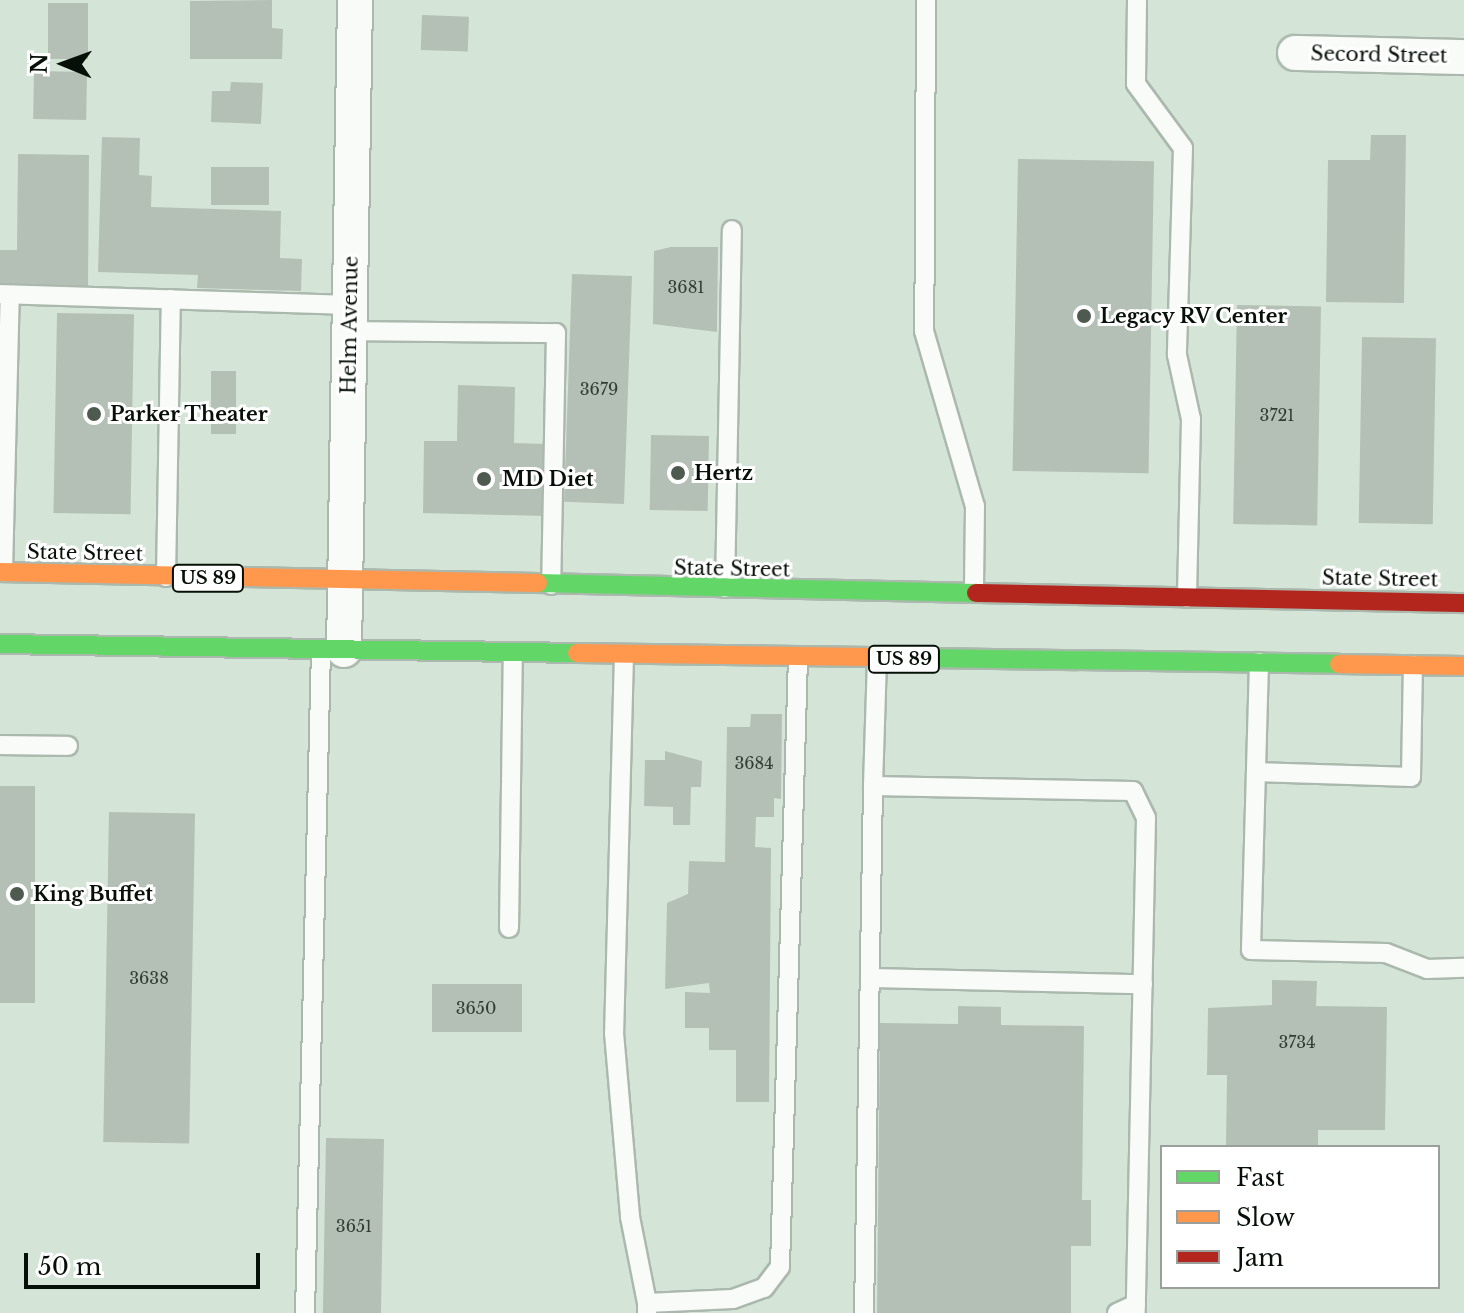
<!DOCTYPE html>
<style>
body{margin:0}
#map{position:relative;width:1464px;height:1313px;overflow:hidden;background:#d4e4d6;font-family:"Libre Baskerville",serif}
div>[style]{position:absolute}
.building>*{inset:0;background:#b4c0b5;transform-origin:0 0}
.roads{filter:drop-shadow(2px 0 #abb8ad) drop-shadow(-2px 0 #abb8ad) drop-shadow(0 2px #abb8ad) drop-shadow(0 -2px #abb8ad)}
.lane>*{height:18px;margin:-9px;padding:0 9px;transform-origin:9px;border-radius:9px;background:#f9fbf9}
.street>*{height:34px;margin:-17px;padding:0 17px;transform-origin:17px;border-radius:17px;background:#f9fbf9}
.fast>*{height:18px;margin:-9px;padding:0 9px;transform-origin:9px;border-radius:9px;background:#63d668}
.slow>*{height:18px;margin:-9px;padding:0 9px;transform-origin:9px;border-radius:9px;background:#ff974d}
.jam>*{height:18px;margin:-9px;padding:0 9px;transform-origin:9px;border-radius:9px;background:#b3261e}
.dots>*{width:22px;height:22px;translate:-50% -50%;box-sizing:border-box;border:4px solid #fff;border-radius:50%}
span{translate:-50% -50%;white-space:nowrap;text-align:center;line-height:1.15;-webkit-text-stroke:6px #fff;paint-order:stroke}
.number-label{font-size:16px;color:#323c33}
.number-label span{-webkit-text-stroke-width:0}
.shield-label span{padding:2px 6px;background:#fff;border:2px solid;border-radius:6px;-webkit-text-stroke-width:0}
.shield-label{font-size:18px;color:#061008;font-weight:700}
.street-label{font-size:20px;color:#061008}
.poi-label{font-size:20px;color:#061008;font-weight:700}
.left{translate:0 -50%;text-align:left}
.legend{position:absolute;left:1160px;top:1145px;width:280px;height:144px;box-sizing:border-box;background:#fff;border:2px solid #9b9f9c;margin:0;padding:10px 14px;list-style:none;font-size:24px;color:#061008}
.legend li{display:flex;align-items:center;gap:16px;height:40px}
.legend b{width:40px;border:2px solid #9b9f9c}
.north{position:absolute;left:24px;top:24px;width:80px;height:80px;-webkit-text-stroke:6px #fff;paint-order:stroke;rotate:271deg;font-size:22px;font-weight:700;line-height:32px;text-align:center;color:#061008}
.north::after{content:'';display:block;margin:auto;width:28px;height:36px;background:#061008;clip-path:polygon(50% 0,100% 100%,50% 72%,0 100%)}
.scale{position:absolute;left:24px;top:1253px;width:236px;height:36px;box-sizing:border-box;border:4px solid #061008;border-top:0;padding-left:10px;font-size:24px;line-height:28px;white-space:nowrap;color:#061008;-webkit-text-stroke:6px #fff;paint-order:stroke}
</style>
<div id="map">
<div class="building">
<div style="clip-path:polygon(272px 0,272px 28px,283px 29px,282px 59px,190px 59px,190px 1px)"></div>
<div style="left:48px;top:3px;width:40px;height:56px"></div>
<div style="left:422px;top:15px;width:47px;height:35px;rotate:2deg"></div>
<div style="left:34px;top:71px;width:53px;height:48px;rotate:1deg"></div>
<div style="clip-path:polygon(231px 82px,263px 83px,261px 124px,211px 122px,212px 91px,230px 91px)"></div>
<div style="clip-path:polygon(1371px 135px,1406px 135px,1404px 303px,1326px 302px,1328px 160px,1370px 160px)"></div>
<div style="clip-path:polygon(102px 137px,140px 138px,139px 175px,152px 176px,151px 207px,281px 211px,280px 258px,302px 259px,301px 291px,197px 288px,198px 275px,98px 272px)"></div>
<div style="clip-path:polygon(18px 154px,89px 155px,88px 291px,0 290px,0 250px,17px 250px)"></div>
<div style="left:1018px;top:159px;width:136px;height:312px;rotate:1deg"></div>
<div style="left:211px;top:167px;width:58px;height:38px"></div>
<div style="clip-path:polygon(671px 247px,718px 247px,717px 332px,653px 324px,654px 251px)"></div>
<div style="left:572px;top:274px;width:60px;height:228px;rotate:2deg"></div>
<div style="left:1237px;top:305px;width:84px;height:219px;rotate:1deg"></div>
<div style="left:57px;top:313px;width:77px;height:200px;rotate:1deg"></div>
<div style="left:1362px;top:337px;width:74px;height:186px;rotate:1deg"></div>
<div style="left:211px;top:371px;width:25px;height:63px"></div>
<div style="clip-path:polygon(458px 385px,515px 387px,514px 443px,546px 444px,544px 516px,423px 513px,424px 441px,457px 441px)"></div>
<div style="left:651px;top:435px;width:58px;height:75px;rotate:1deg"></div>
<div style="clip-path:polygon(751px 714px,782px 714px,781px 799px,774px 798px,774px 817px,756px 817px,755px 847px,771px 848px,769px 1102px,736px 1102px,736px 1050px,709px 1050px,709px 1028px,685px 1028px,685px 992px,710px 993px,709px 983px,665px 989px,667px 903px,688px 894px,689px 861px,725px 862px,727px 727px,750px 727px)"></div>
<div style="clip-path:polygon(665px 751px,702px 761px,701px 787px,691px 787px,690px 825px,673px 825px,673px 807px,644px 806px,645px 760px,665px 760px)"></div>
<div style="left:0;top:786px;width:35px;height:217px"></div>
<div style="left:109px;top:812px;width:86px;height:330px;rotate:1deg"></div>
<div style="clip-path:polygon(1272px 980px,1317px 981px,1316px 1006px,1387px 1007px,1385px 1130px,1318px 1130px,1318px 1147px,1226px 1145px,1227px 1075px,1207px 1075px,1208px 1008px,1272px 1005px)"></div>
<div style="left:432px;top:984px;width:90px;height:48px"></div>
<div style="clip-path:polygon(958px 1006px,1001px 1007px,1001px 1025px,1084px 1026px,1082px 1200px,1091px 1200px,1091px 1246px,1071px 1246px,1071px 1313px,877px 1313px,880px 1023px,958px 1024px)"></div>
<div style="left:326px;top:1138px;width:58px;height:175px;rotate:1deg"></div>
</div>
<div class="roads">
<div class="lane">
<div style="left:926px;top:0;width:331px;rotate:90.3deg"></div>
<div style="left:924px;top:331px;width:182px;rotate:73.8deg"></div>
<div style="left:975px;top:506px;width:86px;rotate:90.7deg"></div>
<div style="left:1137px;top:0;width:84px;rotate:90.7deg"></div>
<div style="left:1136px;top:84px;width:79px;rotate:53.7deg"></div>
<div style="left:1183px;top:148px;width:207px;rotate:91.7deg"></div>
<div style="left:1177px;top:355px;width:66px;rotate:77.7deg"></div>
<div style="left:1191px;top:419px;width:179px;rotate:91.3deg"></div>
<div style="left:0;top:294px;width:350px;rotate:1.8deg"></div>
<div style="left:350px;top:331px;width:206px;rotate:0.6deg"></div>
<div style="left:556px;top:333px;width:252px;rotate:91.1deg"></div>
<div style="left:3px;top:572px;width:277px;rotate:-88.6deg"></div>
<div style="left:166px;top:577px;width:278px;rotate:-89deg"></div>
<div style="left:725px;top:588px;width:358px;rotate:-88.9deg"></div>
<div style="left:624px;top:655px;width:378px;rotate:91.5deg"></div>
<div style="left:614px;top:1033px;width:185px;rotate:85deg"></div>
<div style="left:630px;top:1217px;width:88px;rotate:78.8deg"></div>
<div style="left:1259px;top:662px;width:288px;rotate:91.6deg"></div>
<div style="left:1251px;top:950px;width:135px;rotate:1.3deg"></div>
<div style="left:1386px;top:953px;width:44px;rotate:21.3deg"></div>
<div style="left:1427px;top:969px;width:37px;rotate:-2deg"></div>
<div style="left:0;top:745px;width:68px;rotate:0.8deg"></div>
<div style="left:1256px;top:772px;width:155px;rotate:1.8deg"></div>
<div style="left:1411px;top:777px;width:112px;rotate:-89deg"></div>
<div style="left:873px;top:786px;width:127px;rotate:-88.2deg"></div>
<div style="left:509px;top:928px;width:276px;rotate:-89.2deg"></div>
<div style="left:870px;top:978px;width:273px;rotate:1.3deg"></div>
<div style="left:305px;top:1313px;width:664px;rotate:-88.62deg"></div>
<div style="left:647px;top:1313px;width:10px;rotate:-90deg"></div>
<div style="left:647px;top:1303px;width:86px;rotate:-2.7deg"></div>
<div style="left:733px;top:1299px;width:33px;rotate:-20deg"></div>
<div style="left:764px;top:1288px;width:26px;rotate:-53deg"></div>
<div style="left:780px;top:1267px;width:609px;rotate:-88.31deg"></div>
<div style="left:864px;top:1313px;width:527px;rotate:-89.02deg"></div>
<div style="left:873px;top:786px;width:260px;rotate:1.1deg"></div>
<div style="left:1133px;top:791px;width:30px;rotate:64deg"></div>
<div style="left:1146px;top:818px;width:495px;rotate:91.2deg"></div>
<div style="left:1117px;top:1313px;width:21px;rotate:-25deg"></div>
</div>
<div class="street">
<div style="left:1295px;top:53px;width:169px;rotate:1.4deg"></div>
<div style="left:344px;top:650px;width:650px;rotate:-89.03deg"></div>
</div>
<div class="fast">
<div style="left:538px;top:583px;width:438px;rotate:1.3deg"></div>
<div style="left:0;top:644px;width:577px;rotate:0.89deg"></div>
<div style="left:926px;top:658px;width:413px;rotate:0.8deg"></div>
</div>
<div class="slow">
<div style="left:0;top:572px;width:538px;rotate:1.17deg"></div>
<div style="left:577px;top:653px;width:349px;rotate:0.8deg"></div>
<div style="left:1339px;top:664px;width:125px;rotate:0.9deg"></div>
</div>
<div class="jam">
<div style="left:976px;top:593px;width:488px;rotate:1.2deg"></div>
</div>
</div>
<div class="dots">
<div style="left:1084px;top:316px;background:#4e5a50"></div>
<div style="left:94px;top:414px;background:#4e5a50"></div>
<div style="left:678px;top:473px;background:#4e5a50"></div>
<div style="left:484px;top:479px;background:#4e5a50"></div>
<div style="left:17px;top:894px;background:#4e5a50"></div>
</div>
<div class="number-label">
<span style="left:686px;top:287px">3681</span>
<span style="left:599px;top:389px">3679</span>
<span style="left:1277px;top:415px">3721</span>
<span style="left:754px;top:763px">3684</span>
<span style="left:149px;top:978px">3638</span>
<span style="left:476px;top:1008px">3650</span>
<span style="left:1297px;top:1042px">3734</span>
<span style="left:354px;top:1226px">3651</span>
</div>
<div class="shield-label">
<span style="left:208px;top:578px">US 89</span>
<span style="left:904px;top:659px">US 89</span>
</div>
<div class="street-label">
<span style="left:1379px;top:55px;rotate:1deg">Secord Street</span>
<span style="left:350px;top:325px;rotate:-89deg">Helm Avenue</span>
<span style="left:85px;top:553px;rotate:1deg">State Street</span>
<span style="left:732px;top:569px;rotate:1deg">State Street</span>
<span style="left:1380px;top:579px;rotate:1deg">State Street</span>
</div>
<div class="poi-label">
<span class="left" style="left:1100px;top:316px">Legacy RV Center</span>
<span class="left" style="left:110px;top:414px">Parker Theater</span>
<span class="left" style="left:694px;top:473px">Hertz</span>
<span class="left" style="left:502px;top:479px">MD Diet</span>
<span class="left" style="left:33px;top:894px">King Buffet</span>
</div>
<ul class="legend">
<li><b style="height:10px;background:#63d668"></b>Fast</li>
<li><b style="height:10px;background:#ff974d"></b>Slow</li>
<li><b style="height:10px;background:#b3261e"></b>Jam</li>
</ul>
<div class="north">N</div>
<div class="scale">50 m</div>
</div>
